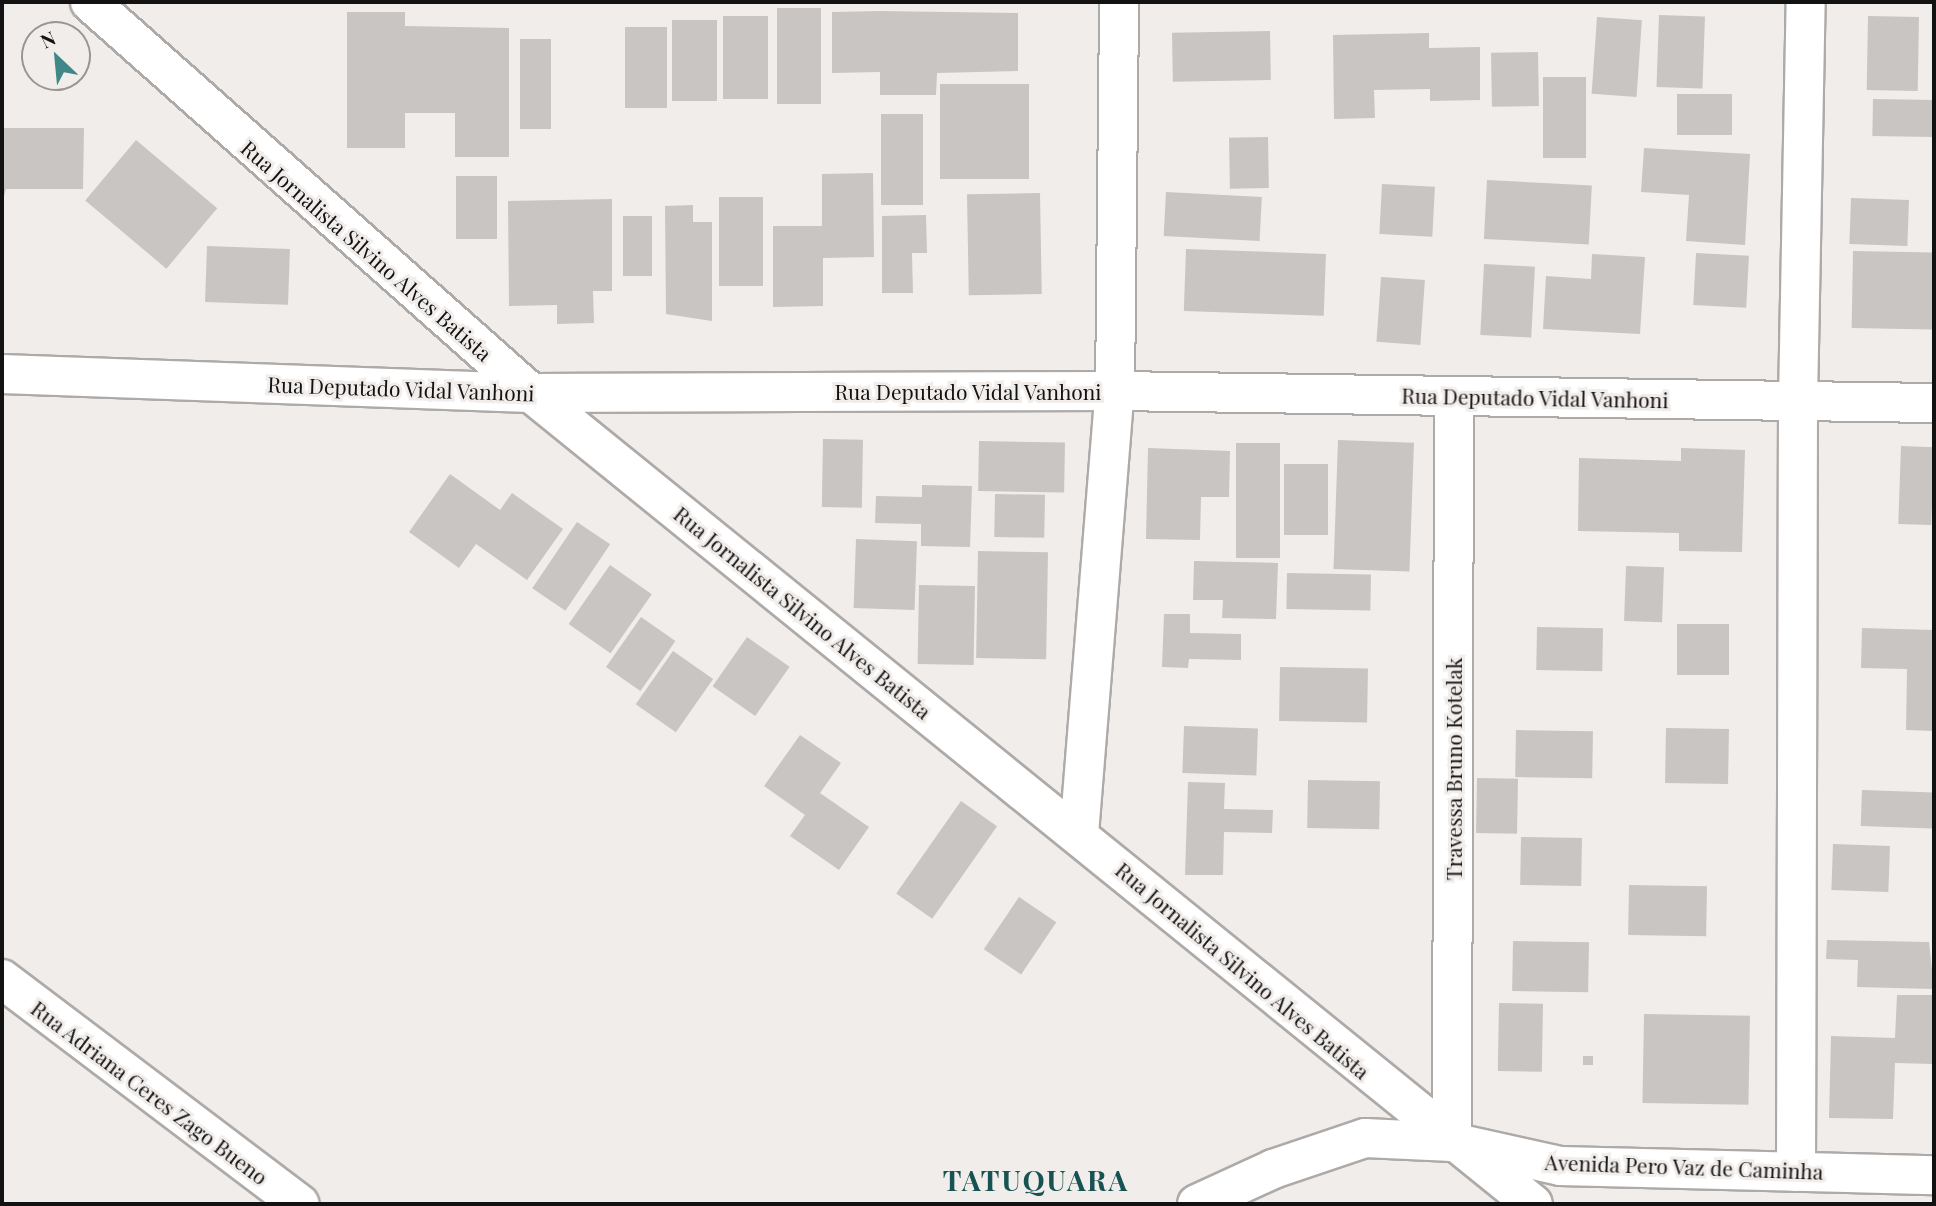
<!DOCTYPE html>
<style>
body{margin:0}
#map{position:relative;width:1936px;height:1206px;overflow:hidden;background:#f1edeb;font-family:"Playfair Display",serif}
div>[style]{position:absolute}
.building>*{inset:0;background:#c8c5c3;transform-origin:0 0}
.roads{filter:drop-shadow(2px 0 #aeaaa8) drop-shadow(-2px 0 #aeaaa8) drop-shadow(0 2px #aeaaa8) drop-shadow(0 -2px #aeaaa8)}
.minor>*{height:38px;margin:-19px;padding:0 19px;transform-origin:19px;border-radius:19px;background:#fff}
span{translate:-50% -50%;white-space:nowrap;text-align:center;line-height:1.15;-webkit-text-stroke:6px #f1edeb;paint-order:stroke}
.street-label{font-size:21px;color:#131212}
.district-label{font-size:28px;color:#165352;font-weight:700;letter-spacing:2px}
.frame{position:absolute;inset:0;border:4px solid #131212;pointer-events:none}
.north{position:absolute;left:21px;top:21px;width:70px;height:70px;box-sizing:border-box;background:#f1edeb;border:2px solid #989594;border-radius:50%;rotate:334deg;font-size:19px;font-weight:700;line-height:28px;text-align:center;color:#131212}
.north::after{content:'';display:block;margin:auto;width:24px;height:32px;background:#408888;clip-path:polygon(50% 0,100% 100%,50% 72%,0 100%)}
</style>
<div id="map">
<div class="building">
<div style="left:777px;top:8px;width:44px;height:96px"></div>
<div style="clip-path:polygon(880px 11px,1018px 13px,1018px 71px,937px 73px,936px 95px,880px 95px,880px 72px,832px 73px,832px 12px)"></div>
<div style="clip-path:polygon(347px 12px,405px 12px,405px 26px,509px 28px,509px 157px,455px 157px,455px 113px,405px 113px,405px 148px,347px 148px)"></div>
<div style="left:1659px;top:15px;width:46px;height:72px;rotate:2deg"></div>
<div style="left:723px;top:16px;width:45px;height:83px"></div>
<div style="left:1868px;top:16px;width:51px;height:74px;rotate:1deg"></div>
<div style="left:1597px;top:17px;width:45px;height:77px;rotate:4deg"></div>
<div style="left:672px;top:20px;width:45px;height:81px"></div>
<div style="left:625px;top:27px;width:42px;height:81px"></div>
<div style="left:1270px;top:31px;width:49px;height:98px;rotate:89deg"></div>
<div style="clip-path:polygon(1429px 33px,1429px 48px,1480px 47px,1480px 100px,1430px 101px,1430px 89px,1374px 90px,1375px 118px,1334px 119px,1333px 35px)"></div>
<div style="left:520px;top:39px;width:31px;height:90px"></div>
<div style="left:1538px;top:52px;width:54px;height:47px;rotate:89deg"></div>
<div style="left:1543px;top:77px;width:43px;height:81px"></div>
<div style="left:1029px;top:84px;width:95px;height:89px;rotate:90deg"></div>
<div style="left:1732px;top:94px;width:41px;height:55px;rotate:90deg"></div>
<div style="left:1873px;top:99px;width:61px;height:37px;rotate:1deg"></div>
<div style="left:881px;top:114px;width:42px;height:91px"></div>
<div style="clip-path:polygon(2px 128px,84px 128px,83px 189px,6px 189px,2px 203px)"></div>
<div style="left:1268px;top:137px;width:51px;height:39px;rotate:89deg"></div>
<div style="left:136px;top:140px;width:106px;height:79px;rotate:40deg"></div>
<div style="clip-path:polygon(1644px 148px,1750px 154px,1745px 245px,1686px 241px,1689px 195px,1641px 192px)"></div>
<div style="clip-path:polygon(873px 173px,874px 257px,823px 258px,823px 306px,773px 307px,773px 226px,822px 226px,822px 174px)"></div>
<div style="left:456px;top:176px;width:41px;height:63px"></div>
<div style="left:1487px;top:180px;width:105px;height:59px;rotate:3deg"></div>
<div style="left:1382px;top:184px;width:53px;height:50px;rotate:3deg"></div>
<div style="left:1166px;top:192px;width:96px;height:44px;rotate:3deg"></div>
<div style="left:1040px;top:193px;width:101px;height:73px;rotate:89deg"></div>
<div style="left:719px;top:197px;width:44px;height:89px"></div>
<div style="left:1851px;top:198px;width:58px;height:46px;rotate:2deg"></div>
<div style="clip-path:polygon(612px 199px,612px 291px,593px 291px,594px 323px,557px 324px,557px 305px,509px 306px,508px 201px)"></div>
<div style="clip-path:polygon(693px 205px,693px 222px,712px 222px,712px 321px,666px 314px,665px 206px)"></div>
<div style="clip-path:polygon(926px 215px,927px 253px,912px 253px,913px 293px,882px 293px,882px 216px)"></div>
<div style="left:623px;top:216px;width:29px;height:60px"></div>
<div style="left:207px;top:246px;width:83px;height:56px;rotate:2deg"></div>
<div style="left:1186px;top:249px;width:140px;height:62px;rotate:2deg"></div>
<div style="left:1853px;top:251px;width:81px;height:77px;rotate:1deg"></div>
<div style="left:1696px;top:253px;width:53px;height:52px;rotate:3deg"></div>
<div style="clip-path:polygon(1592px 254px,1645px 257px,1640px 334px,1543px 329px,1546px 276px,1591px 279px)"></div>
<div style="left:1484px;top:264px;width:51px;height:71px;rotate:3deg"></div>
<div style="left:1381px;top:277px;width:44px;height:65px;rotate:4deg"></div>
<div style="left:823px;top:439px;width:40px;height:68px;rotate:1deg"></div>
<div style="left:1338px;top:440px;width:76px;height:129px;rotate:2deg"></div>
<div style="left:979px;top:441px;width:86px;height:50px;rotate:1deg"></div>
<div style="left:1236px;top:443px;width:44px;height:115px"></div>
<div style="left:1901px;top:446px;width:33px;height:78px;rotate:2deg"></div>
<div style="clip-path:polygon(1148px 448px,1230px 451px,1229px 497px,1201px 497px,1200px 540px,1146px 539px)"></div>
<div style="clip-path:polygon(1681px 448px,1745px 450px,1742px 552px,1679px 551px,1679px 533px,1578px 531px,1579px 458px,1681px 461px)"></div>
<div style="left:1284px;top:464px;width:44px;height:71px"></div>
<div style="clip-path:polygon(450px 474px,500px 510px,512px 493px,563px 529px,527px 580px,476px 544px,459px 568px,409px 532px)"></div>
<div style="clip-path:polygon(922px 485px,972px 486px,970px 547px,921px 546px,921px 524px,875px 523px,876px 496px,922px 497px)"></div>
<div style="left:995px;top:494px;width:50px;height:43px;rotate:1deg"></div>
<div style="left:577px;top:522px;width:40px;height:80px;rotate:34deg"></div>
<div style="left:856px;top:539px;width:61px;height:69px;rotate:2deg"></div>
<div style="left:978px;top:551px;width:70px;height:107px;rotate:1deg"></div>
<div style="clip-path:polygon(1194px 561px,1278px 563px,1276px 619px,1222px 618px,1223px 600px,1193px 600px)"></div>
<div style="left:610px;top:565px;width:51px;height:72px;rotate:35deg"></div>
<div style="left:1626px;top:566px;width:38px;height:55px;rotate:2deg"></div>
<div style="left:1287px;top:573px;width:84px;height:36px;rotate:1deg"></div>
<div style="left:919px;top:585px;width:56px;height:79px;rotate:1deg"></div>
<div style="clip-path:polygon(1164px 614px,1190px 614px,1190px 633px,1241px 634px,1241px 660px,1189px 659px,1188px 668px,1162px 667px)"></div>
<div style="left:641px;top:617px;width:42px;height:61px;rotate:35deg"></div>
<div style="left:1677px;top:624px;width:52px;height:51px"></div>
<div style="left:1537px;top:627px;width:66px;height:43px;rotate:1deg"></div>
<div style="clip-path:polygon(1862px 628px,1934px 630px,1934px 731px,1906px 730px,1907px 669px,1861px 668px)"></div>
<div style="left:747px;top:637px;width:52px;height:60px;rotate:35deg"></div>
<div style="left:673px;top:651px;width:49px;height:65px;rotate:35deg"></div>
<div style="left:1280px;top:667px;width:88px;height:54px;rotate:1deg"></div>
<div style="left:1184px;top:726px;width:74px;height:47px;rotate:2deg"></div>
<div style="left:1666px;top:728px;width:63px;height:55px;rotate:1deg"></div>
<div style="left:1516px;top:730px;width:77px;height:47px;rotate:1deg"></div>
<div style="clip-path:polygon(800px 735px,841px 763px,820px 793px,869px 827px,839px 870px,790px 836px,805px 815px,764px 786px)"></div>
<div style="left:1477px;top:778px;width:41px;height:55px;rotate:1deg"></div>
<div style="left:1308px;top:780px;width:72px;height:48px;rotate:1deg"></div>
<div style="clip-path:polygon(1188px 782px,1225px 783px,1224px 809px,1273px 810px,1272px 833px,1224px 832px,1223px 875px,1185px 875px)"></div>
<div style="left:1862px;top:790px;width:72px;height:36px;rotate:2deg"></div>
<div style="left:961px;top:801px;width:44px;height:113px;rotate:35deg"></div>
<div style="left:1521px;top:837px;width:61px;height:48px;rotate:1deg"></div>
<div style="left:1833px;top:844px;width:57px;height:46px;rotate:2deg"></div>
<div style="left:1629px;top:885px;width:78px;height:50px;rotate:1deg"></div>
<div style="left:1019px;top:897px;width:45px;height:63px;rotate:34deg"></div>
<div style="clip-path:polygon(1827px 940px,1929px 942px,1934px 989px,1857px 987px,1858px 960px,1826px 959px)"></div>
<div style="left:1513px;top:941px;width:76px;height:50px;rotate:1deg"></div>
<div style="clip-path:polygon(1897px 995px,1934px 995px,1934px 1064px,1895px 1063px,1893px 1119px,1829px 1118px,1831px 1036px,1895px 1038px)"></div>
<div style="left:1499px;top:1003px;width:44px;height:68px;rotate:1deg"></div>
<div style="left:1644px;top:1014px;width:106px;height:89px;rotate:1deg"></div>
<div style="left:1583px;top:1056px;width:10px;height:9px"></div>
</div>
<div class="roads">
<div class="minor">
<div style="left:90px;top:2px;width:589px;rotate:41.56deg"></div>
<div style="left:531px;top:393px;width:1289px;rotate:38.99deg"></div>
<div style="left:2px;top:374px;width:529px;rotate:2.06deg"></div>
<div style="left:531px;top:393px;width:584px;rotate:-0.2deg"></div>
<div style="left:1115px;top:391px;width:819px;rotate:0.84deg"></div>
<div style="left:1079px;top:834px;width:444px;rotate:-85.4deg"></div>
<div style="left:1115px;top:391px;width:389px;rotate:-89.4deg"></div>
<div style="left:2px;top:979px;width:373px;rotate:37.1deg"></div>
<div style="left:1452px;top:1142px;width:746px;rotate:-89.85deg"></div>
<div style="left:1796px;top:1172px;width:771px;rotate:-89.85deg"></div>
<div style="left:1798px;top:401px;width:399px;rotate:-88.9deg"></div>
<div style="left:1197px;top:1204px;width:84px;rotate:-24.7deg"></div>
<div style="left:1273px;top:1169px;width:97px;rotate:-18.6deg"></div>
<div style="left:1365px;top:1138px;width:87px;rotate:2.6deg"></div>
<div style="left:1452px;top:1142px;width:111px;rotate:12.5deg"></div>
<div style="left:1560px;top:1166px;width:374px;rotate:1.4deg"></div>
</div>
</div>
<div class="street-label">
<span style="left:367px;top:250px;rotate:41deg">Rua Jornalista Silvino Alves Batista</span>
<span style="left:401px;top:388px;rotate:2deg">Rua Deputado Vidal Vanhoni</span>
<span style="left:968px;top:391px">Rua Deputado Vidal Vanhoni</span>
<span style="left:1535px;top:397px;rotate:1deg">Rua Deputado Vidal Vanhoni</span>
<span style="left:803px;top:612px;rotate:39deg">Rua Jornalista Silvino Alves Batista</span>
<span style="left:1453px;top:769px;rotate:-90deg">Travessa Bruno Kotelak</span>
<span style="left:1243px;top:970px;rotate:40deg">Rua Jornalista Silvino Alves Batista</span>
<span style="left:150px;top:1092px;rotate:37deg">Rua Adriana Ceres Zago Bueno</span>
<span style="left:1684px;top:1166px;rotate:2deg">Avenida Pero Vaz de Caminha</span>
</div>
<div class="district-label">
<span style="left:1036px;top:1180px">TATUQUARA</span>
</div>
<div class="frame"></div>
<div class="north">N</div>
</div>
